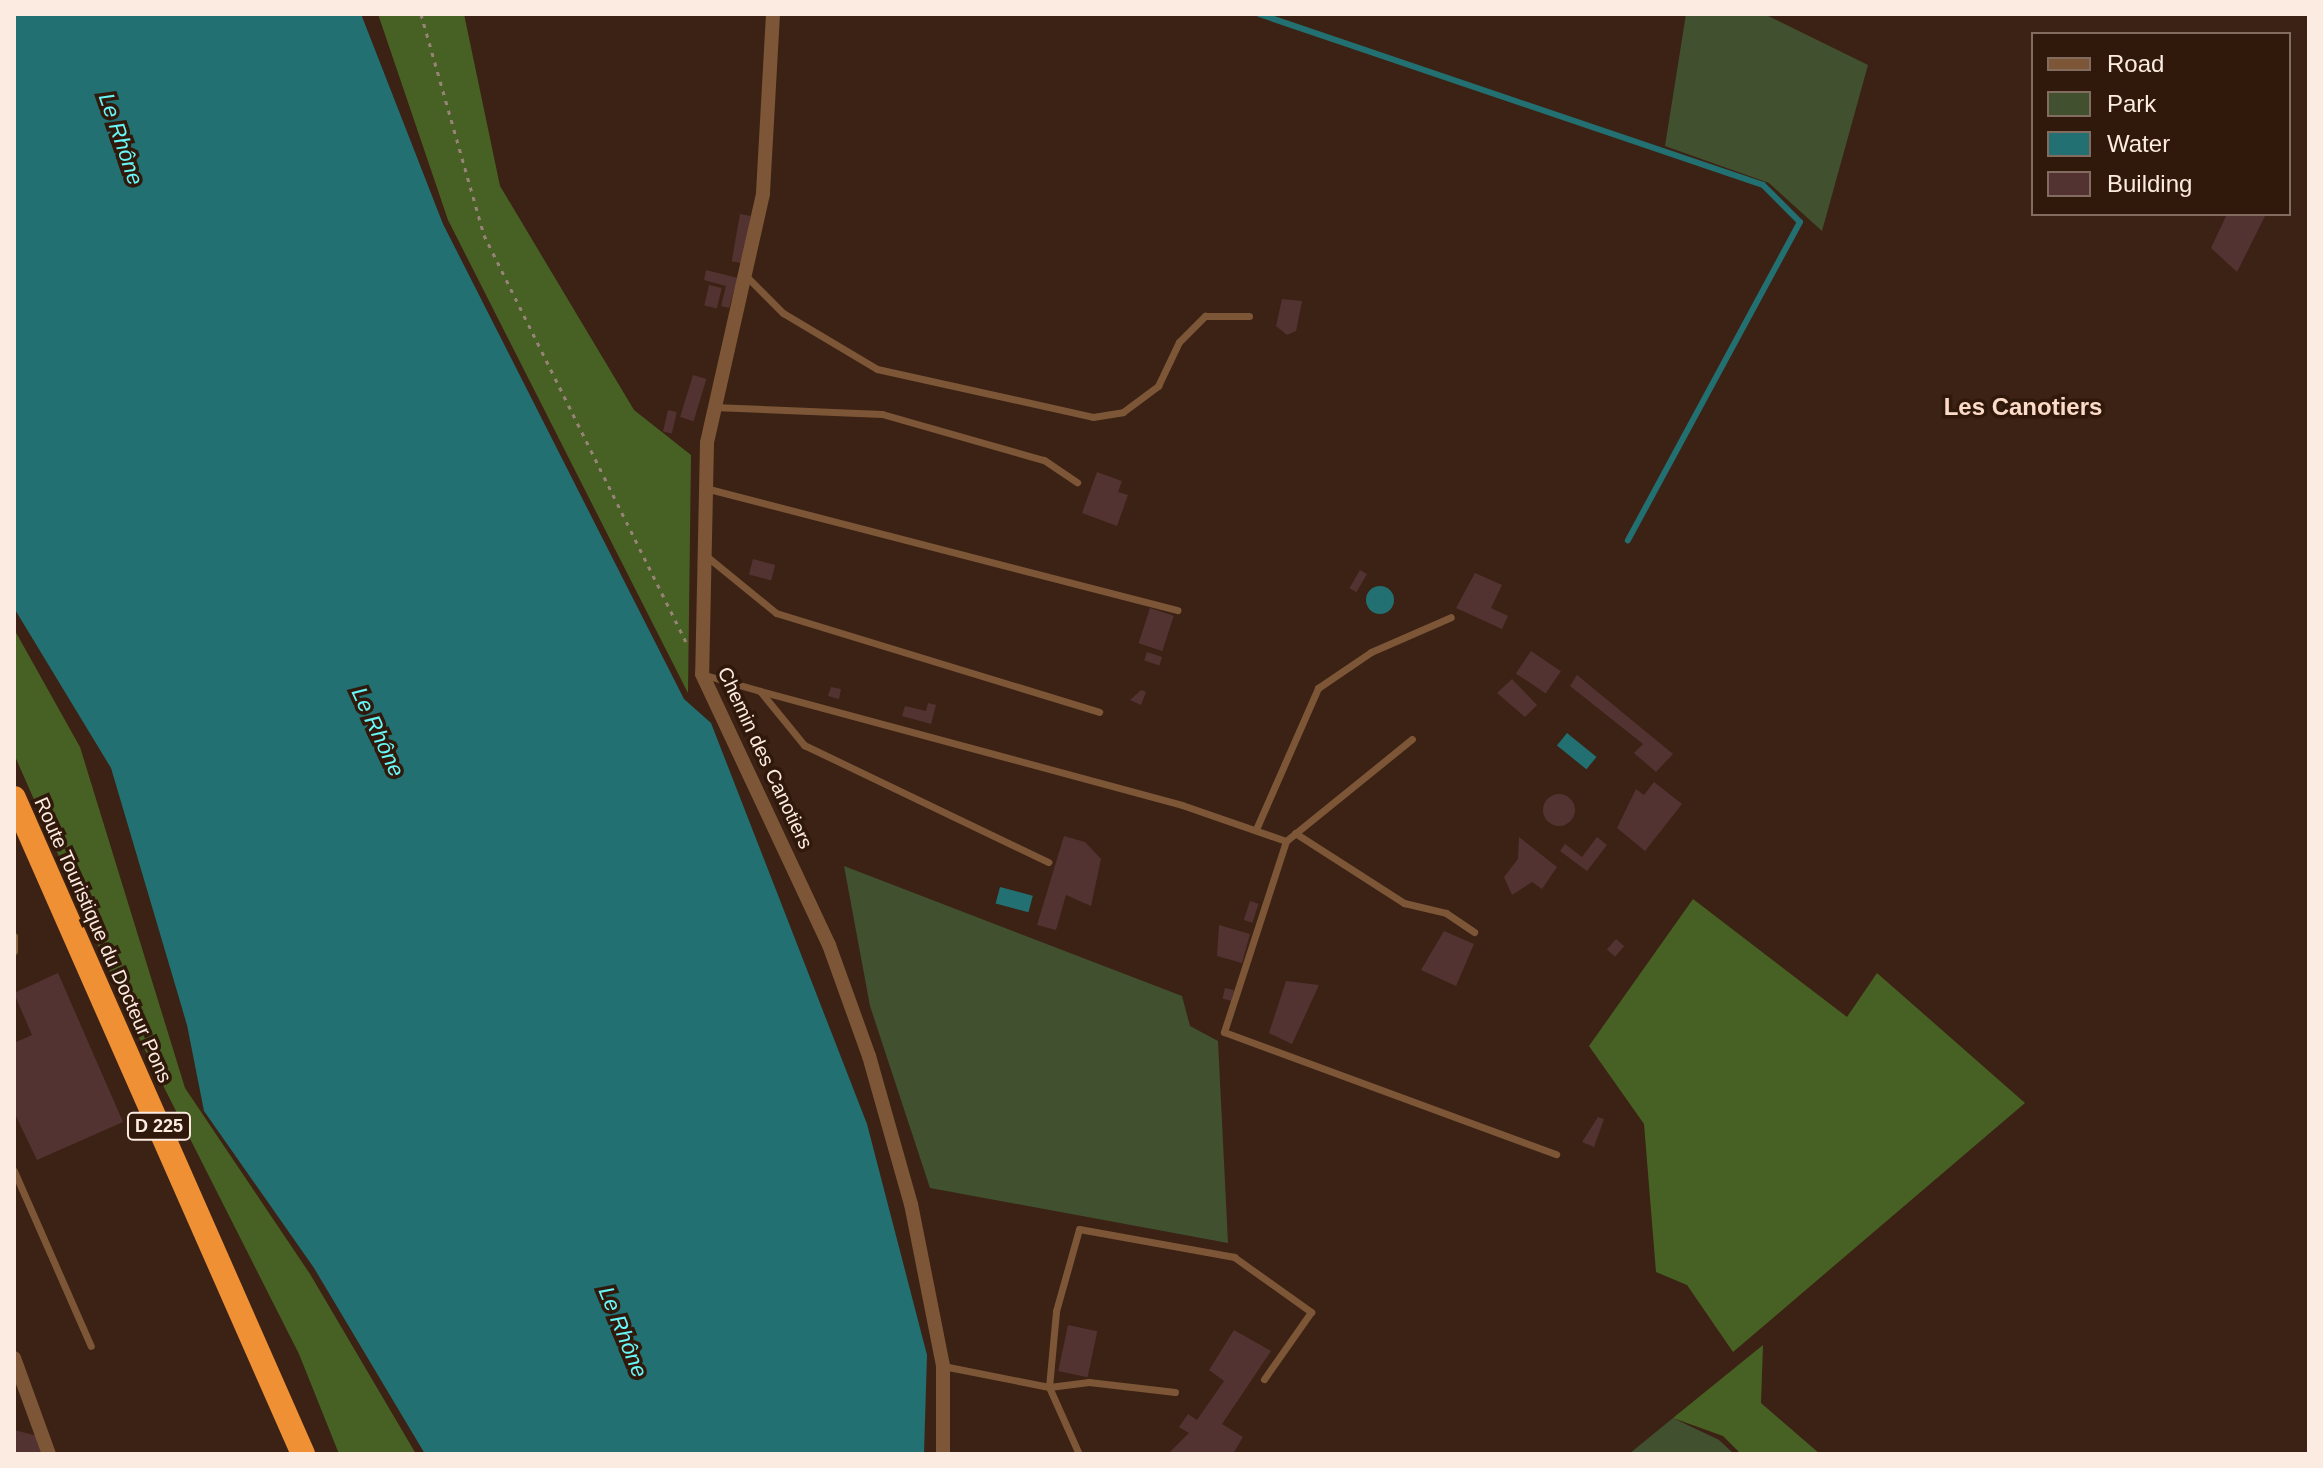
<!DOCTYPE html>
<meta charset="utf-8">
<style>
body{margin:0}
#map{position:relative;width:2323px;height:1468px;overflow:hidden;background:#3b2214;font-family:Arial,sans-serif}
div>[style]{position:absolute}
.green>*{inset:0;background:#41512f}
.forest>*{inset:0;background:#476124}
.water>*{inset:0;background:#227071;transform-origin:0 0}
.round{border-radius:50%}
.stream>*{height:6px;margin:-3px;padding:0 3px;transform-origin:3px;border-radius:3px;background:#227071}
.building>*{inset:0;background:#523332;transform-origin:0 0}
.path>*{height:3px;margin-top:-1.5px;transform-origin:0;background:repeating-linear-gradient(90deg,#988377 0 4px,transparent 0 10px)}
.lane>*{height:7px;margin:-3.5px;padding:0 3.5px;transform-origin:3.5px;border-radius:3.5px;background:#7c5636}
.street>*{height:14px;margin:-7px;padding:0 7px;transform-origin:7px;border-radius:7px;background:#7c5636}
.highway>*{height:24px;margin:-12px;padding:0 12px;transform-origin:12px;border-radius:12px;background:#ee9033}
span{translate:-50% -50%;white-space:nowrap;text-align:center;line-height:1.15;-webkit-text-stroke:7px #30180a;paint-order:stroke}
.shield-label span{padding:2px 6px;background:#30180a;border:2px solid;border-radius:6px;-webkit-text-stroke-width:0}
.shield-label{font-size:18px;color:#fcebe1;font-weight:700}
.street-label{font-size:20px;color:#fcebe1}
.water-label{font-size:22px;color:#69f8f9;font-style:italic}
.quarter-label{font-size:24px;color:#fddbc9;font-weight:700}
.frame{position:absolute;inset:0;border:16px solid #fcebe1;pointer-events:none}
.legend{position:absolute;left:2031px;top:32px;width:260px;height:184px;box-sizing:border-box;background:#30180a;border:2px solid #826c60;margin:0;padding:10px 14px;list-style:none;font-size:24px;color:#fcebe1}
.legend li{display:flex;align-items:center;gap:16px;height:40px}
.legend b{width:40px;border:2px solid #826c60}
</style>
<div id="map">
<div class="green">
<div style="clip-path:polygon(1686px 14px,1764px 14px,1868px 65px,1822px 231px,1769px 183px,1665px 146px)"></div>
<div style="clip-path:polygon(844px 866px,1182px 996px,1190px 1026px,1218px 1041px,1228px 1243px,930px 1188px,870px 1006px)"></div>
<div style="clip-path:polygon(1673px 1418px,1719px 1440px,1734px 1454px,1629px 1454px)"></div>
</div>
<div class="forest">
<div style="clip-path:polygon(378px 14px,464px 14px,500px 186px,634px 410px,691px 455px,688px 693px,448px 220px)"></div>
<div style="clip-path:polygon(14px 629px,80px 747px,185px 1088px,310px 1274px,416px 1454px,339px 1454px,299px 1354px,137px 1034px,14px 754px)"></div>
<div style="clip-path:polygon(1693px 899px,1847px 1017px,1877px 973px,2025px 1103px,1733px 1352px,1687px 1285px,1656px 1272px,1644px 1124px,1589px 1046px)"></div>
<div style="clip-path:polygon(1763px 1345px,1761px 1403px,1820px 1454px,1741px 1454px,1723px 1436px,1673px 1418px)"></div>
</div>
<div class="water">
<div style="clip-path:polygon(14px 14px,361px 14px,443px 224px,684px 699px,711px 723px,867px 1124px,927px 1355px,924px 1454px,425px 1454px,314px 1268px,204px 1111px,187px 1025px,111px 768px,14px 608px)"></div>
<div class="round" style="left:1366px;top:586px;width:28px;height:28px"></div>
<div style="left:1567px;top:733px;width:38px;height:16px;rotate:39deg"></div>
<div style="left:1000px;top:887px;width:34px;height:17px;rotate:15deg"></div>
</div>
<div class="stream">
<div style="left:1259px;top:14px;width:532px;rotate:18.74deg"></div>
<div style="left:1763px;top:185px;width:52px;rotate:45deg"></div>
<div style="left:1800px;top:222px;width:362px;rotate:118.4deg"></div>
</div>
<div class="building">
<div style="left:740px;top:214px;width:11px;height:48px;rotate:10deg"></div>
<div style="clip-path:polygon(2227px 214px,2266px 214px,2237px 272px,2211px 248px)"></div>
<div style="clip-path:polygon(706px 270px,738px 278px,729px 308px,721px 306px,726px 286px,704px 280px)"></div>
<div style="left:709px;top:285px;width:13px;height:21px;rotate:13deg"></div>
<div style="clip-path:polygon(1282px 299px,1302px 301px,1296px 331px,1287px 335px,1276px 326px)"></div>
<div style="left:693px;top:375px;width:14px;height:44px;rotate:17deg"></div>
<div style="left:668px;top:410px;width:9px;height:22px;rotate:13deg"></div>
<div style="clip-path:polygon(1097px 472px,1122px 481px,1118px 492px,1128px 495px,1117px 526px,1082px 513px)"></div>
<div style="left:753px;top:559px;width:23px;height:16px;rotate:15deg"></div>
<div style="left:1360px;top:570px;width:8px;height:21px;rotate:30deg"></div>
<div style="clip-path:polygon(1475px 573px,1502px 585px,1491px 608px,1508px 616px,1502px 629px,1456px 608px)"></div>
<div style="left:1150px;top:608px;width:25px;height:37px;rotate:18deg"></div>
<div style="left:1531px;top:651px;width:36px;height:27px;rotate:34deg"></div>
<div style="left:1147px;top:652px;width:16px;height:9px;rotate:18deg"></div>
<div style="clip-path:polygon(1577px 675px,1673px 754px,1656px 772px,1634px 753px,1643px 744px,1570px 686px)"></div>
<div style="clip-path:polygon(1512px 679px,1537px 705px,1525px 717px,1497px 693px)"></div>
<div style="clip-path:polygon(831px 687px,841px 689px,839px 699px,828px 696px)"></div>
<div style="clip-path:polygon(1141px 690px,1146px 692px,1141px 705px,1130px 700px)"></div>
<div style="clip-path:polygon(928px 703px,936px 705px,931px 724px,902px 716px,905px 706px,926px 711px)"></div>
<div style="clip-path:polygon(1654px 782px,1682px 804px,1645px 851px,1617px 828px,1636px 789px,1644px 795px)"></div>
<div class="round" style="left:1543px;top:794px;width:32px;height:32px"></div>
<div style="clip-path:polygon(1064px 836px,1085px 842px,1101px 859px,1091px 906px,1066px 895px,1056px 930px,1037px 925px)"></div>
<div style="clip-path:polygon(1519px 837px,1557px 867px,1542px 889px,1532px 882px,1512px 895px,1504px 877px,1518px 859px)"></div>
<div style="clip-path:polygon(1597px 837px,1607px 845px,1587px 871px,1560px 851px,1565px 844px,1582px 857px)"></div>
<div style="left:1250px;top:901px;width:9px;height:20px;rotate:18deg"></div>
<div style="clip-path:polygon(1219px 925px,1250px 934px,1242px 963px,1217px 956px)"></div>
<div style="clip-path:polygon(1444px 931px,1474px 944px,1456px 986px,1421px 970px)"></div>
<div style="left:1616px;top:939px;width:11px;height:14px;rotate:41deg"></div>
<div style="clip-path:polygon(58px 973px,123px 1122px,37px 1160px,14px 1112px,14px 1043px,32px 1035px,14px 993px)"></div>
<div style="clip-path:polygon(1286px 981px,1319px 985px,1292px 1044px,1269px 1033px)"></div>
<div style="left:1225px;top:988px;width:9px;height:11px;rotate:13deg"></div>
<div style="clip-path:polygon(1598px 1117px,1604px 1119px,1594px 1147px,1582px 1142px)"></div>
<div style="left:1068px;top:1325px;width:30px;height:47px;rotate:12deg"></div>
<div style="clip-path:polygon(1234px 1330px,1271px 1351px,1222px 1424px,1243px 1437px,1233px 1454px,1168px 1454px,1189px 1433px,1179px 1427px,1188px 1414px,1197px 1420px,1224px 1381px,1209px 1370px)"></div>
<div style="clip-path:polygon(14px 1430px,38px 1436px,44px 1454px,14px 1454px)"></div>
</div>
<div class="path">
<div style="left:421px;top:14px;width:230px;rotate:74.1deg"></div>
<div style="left:484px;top:235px;width:454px;rotate:63.6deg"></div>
</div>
<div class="lane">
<div style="left:749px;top:279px;width:48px;rotate:45deg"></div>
<div style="left:783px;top:313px;width:109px;rotate:30.8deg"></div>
<div style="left:877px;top:369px;width:221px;rotate:12.5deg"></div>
<div style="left:1093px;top:417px;width:30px;rotate:-9deg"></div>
<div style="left:1123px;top:412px;width:44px;rotate:-36.6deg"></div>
<div style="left:1158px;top:386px;width:49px;rotate:-64.5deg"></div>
<div style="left:1179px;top:342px;width:37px;rotate:-45deg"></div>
<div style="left:1205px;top:316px;width:44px"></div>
<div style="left:713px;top:407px;width:169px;rotate:2.4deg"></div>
<div style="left:882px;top:414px;width:168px;rotate:15.9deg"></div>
<div style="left:1044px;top:460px;width:40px;rotate:34deg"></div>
<div style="left:705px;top:488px;width:488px;rotate:14.5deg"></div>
<div style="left:705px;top:555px;width:92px;rotate:39.2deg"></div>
<div style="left:776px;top:613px;width:338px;rotate:17deg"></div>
<div style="left:705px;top:675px;width:57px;rotate:16.2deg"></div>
<div style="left:760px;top:691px;width:70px;rotate:50.8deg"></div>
<div style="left:804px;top:745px;width:271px;rotate:25.6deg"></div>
<div style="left:760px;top:691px;width:437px;rotate:15.1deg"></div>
<div style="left:1182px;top:805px;width:110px;rotate:19.1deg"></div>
<div style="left:1286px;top:841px;width:201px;rotate:108deg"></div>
<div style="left:1224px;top:1032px;width:354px;rotate:20.2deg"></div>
<div style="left:1257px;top:827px;width:152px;rotate:-66.3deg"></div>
<div style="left:1318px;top:688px;width:64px;rotate:-34.2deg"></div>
<div style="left:1371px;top:652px;width:87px;rotate:-23.6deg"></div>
<div style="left:1295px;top:833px;width:130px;rotate:32.7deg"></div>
<div style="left:1404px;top:903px;width:43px;rotate:13.4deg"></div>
<div style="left:1446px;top:913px;width:34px;rotate:34deg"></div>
<div style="left:1286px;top:841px;width:162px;rotate:-39deg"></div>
<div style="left:14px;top:936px;width:15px;rotate:90deg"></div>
<div style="left:14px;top:1171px;width:191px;rotate:66.3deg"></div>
<div style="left:943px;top:1366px;width:108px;rotate:11.2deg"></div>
<div style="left:1049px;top:1387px;width:73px;rotate:65.9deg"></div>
<div style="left:1175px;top:1392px;width:87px;rotate:-173.4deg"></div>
<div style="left:1089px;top:1382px;width:40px;rotate:172.9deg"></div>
<div style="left:1049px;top:1387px;width:76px;rotate:-84.7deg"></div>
<div style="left:1056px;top:1311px;width:85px;rotate:-74.3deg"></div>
<div style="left:1079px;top:1229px;width:158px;rotate:10.2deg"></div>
<div style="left:1234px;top:1257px;width:95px;rotate:35.5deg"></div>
<div style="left:1311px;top:1312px;width:82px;rotate:125deg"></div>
</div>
<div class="street">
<div style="left:773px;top:14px;width:180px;rotate:93.2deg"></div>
<div style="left:763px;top:194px;width:255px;rotate:102.7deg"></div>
<div style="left:707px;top:443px;width:231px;rotate:91.2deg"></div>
<div style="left:702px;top:674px;width:299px;rotate:64.9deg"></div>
<div style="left:829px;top:945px;width:118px;rotate:70.2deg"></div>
<div style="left:869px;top:1056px;width:154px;rotate:74.2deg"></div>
<div style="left:911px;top:1204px;width:165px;rotate:78.8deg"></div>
<div style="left:943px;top:1366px;width:88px;rotate:90deg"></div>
<div style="left:14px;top:1358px;width:102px;rotate:70deg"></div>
</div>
<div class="highway">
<div style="left:14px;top:798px;width:717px;rotate:66.22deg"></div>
</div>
<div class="shield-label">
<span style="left:159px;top:1126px">D 225</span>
</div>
<div class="street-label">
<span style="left:765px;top:758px;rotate:65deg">Chemin des Canotiers</span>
<span style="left:103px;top:940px;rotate:66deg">Route Touristique du Docteur Pons</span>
</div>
<div class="water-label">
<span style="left:121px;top:139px;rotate:71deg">Le Rhône</span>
<span style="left:378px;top:732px;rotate:65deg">Le Rhône</span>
<span style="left:623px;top:1332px;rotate:68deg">Le Rhône</span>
</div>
<div class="quarter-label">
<span style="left:2023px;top:407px">Les Canotiers</span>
</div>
<div class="frame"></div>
<ul class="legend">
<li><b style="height:10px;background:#7c5636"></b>Road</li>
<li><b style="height:22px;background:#41512f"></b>Park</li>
<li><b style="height:22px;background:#227071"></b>Water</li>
<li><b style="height:22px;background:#523332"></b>Building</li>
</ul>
</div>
